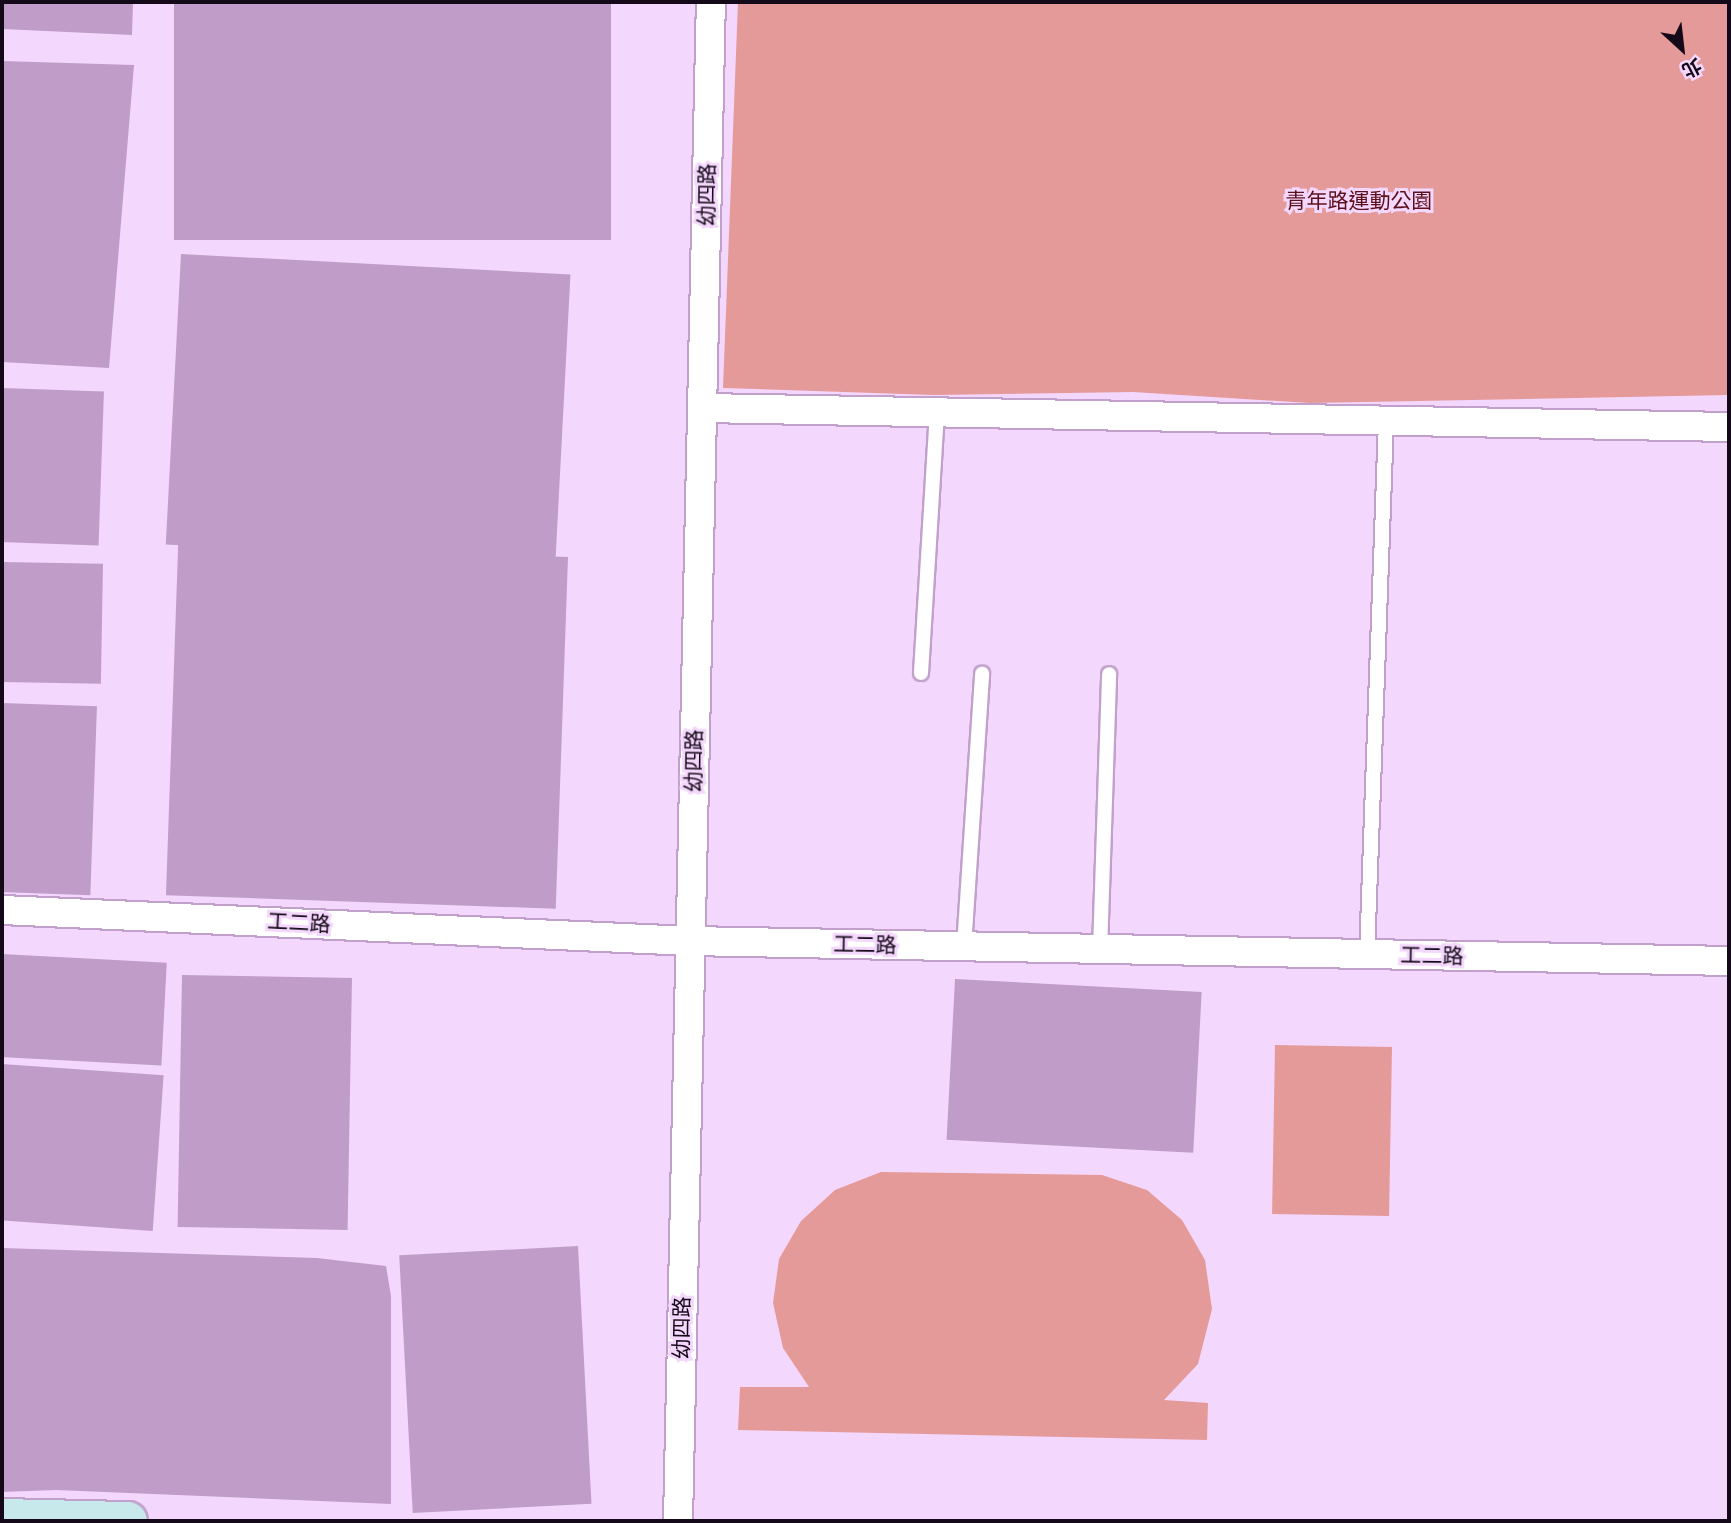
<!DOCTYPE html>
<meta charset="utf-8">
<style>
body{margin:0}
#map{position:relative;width:1731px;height:1523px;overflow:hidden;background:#f4d7fc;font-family:"Fira Sans","Noto Sans TC",sans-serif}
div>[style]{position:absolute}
.green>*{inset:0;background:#e59a9a;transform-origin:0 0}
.building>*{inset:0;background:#bf9dc8;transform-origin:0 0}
.roads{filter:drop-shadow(2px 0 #c1a0cb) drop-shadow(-2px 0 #c1a0cb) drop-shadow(0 2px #c1a0cb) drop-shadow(0 -2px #c1a0cb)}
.lane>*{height:14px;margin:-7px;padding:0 7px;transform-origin:7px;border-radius:7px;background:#fff}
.street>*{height:28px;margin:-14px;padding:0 14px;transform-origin:14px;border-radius:14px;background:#fff}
.secondary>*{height:38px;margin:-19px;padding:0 19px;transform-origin:19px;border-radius:19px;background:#c7e9eb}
span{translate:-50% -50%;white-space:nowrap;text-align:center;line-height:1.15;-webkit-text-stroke:6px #f4d7fc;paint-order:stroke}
.street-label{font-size:21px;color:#140918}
.park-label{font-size:21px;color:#5c101b}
.frame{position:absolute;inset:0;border:4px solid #140918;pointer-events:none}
.north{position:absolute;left:1647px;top:14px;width:70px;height:70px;-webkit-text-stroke:5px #f4d7fc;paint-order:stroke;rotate:153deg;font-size:19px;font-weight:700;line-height:28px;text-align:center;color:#140918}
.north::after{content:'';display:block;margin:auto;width:24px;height:32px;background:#140918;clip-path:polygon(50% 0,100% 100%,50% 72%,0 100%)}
</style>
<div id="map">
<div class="green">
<div style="clip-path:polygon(738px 2px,1729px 2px,1729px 395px,1310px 403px,1133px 392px,933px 395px,723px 388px)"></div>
<div style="left:1392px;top:1047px;width:169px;height:117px;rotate:91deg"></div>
<div style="clip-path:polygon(881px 1172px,1102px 1175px,1147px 1190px,1182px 1220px,1205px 1260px,1212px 1309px,1198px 1364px,1164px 1400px,1208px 1403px,1207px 1440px,738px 1430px,740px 1387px,809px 1387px,783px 1348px,773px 1303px,779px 1259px,801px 1221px,835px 1190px)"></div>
</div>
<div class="building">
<div style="clip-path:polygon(2px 2px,133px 2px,132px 35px,2px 29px)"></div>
<div style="left:174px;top:2px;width:437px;height:238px"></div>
<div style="clip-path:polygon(2px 61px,134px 65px,109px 368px,2px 362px)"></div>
<div style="left:181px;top:254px;width:390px;height:291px;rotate:3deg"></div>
<div style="left:2px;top:388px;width:102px;height:154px;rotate:2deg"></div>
<div style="left:568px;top:557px;width:352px;height:390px;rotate:92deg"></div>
<div style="left:2px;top:562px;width:101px;height:120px;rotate:1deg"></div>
<div style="left:2px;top:703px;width:95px;height:189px;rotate:2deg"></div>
<div style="left:2px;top:954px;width:165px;height:103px;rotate:3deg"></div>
<div style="left:182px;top:975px;width:170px;height:252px;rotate:1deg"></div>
<div style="left:955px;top:979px;width:247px;height:161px;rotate:3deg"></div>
<div style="left:2px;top:1064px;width:162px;height:156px;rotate:4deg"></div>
<div style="left:578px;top:1246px;width:258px;height:179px;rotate:87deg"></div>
<div style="clip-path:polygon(2px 1248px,317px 1258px,386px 1266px,391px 1296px,391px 1504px,56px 1490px,2px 1492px)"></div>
</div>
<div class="roads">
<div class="lane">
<div style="left:921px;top:673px;width:261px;rotate:-86.5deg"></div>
<div style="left:964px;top:947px;width:274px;rotate:-86.2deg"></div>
<div style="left:1100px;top:950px;width:276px;rotate:-88.1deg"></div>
<div style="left:1367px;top:955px;width:534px;rotate:-87.96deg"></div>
</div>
<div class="street">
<div style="left:703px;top:408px;width:1026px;rotate:1.06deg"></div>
<div style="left:2px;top:910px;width:688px;rotate:2.58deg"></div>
<div style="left:689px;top:941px;width:1040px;rotate:1.1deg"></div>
<div style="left:678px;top:1521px;width:1519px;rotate:-88.76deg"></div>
</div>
<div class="secondary">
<div style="left:2px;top:1518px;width:126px;rotate:1.4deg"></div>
</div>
</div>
<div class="street-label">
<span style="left:707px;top:195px;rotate:-89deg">幼四路</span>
<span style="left:694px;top:761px;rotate:-89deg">幼四路</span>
<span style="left:299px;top:923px;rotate:3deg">工二路</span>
<span style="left:865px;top:945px;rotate:1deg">工二路</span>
<span style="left:1432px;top:956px;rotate:1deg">工二路</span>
<span style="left:682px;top:1328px;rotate:-89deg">幼四路</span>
</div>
<div class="park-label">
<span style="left:1359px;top:201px">青年路運動公園</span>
</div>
<div class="frame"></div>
<div class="north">北</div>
</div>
